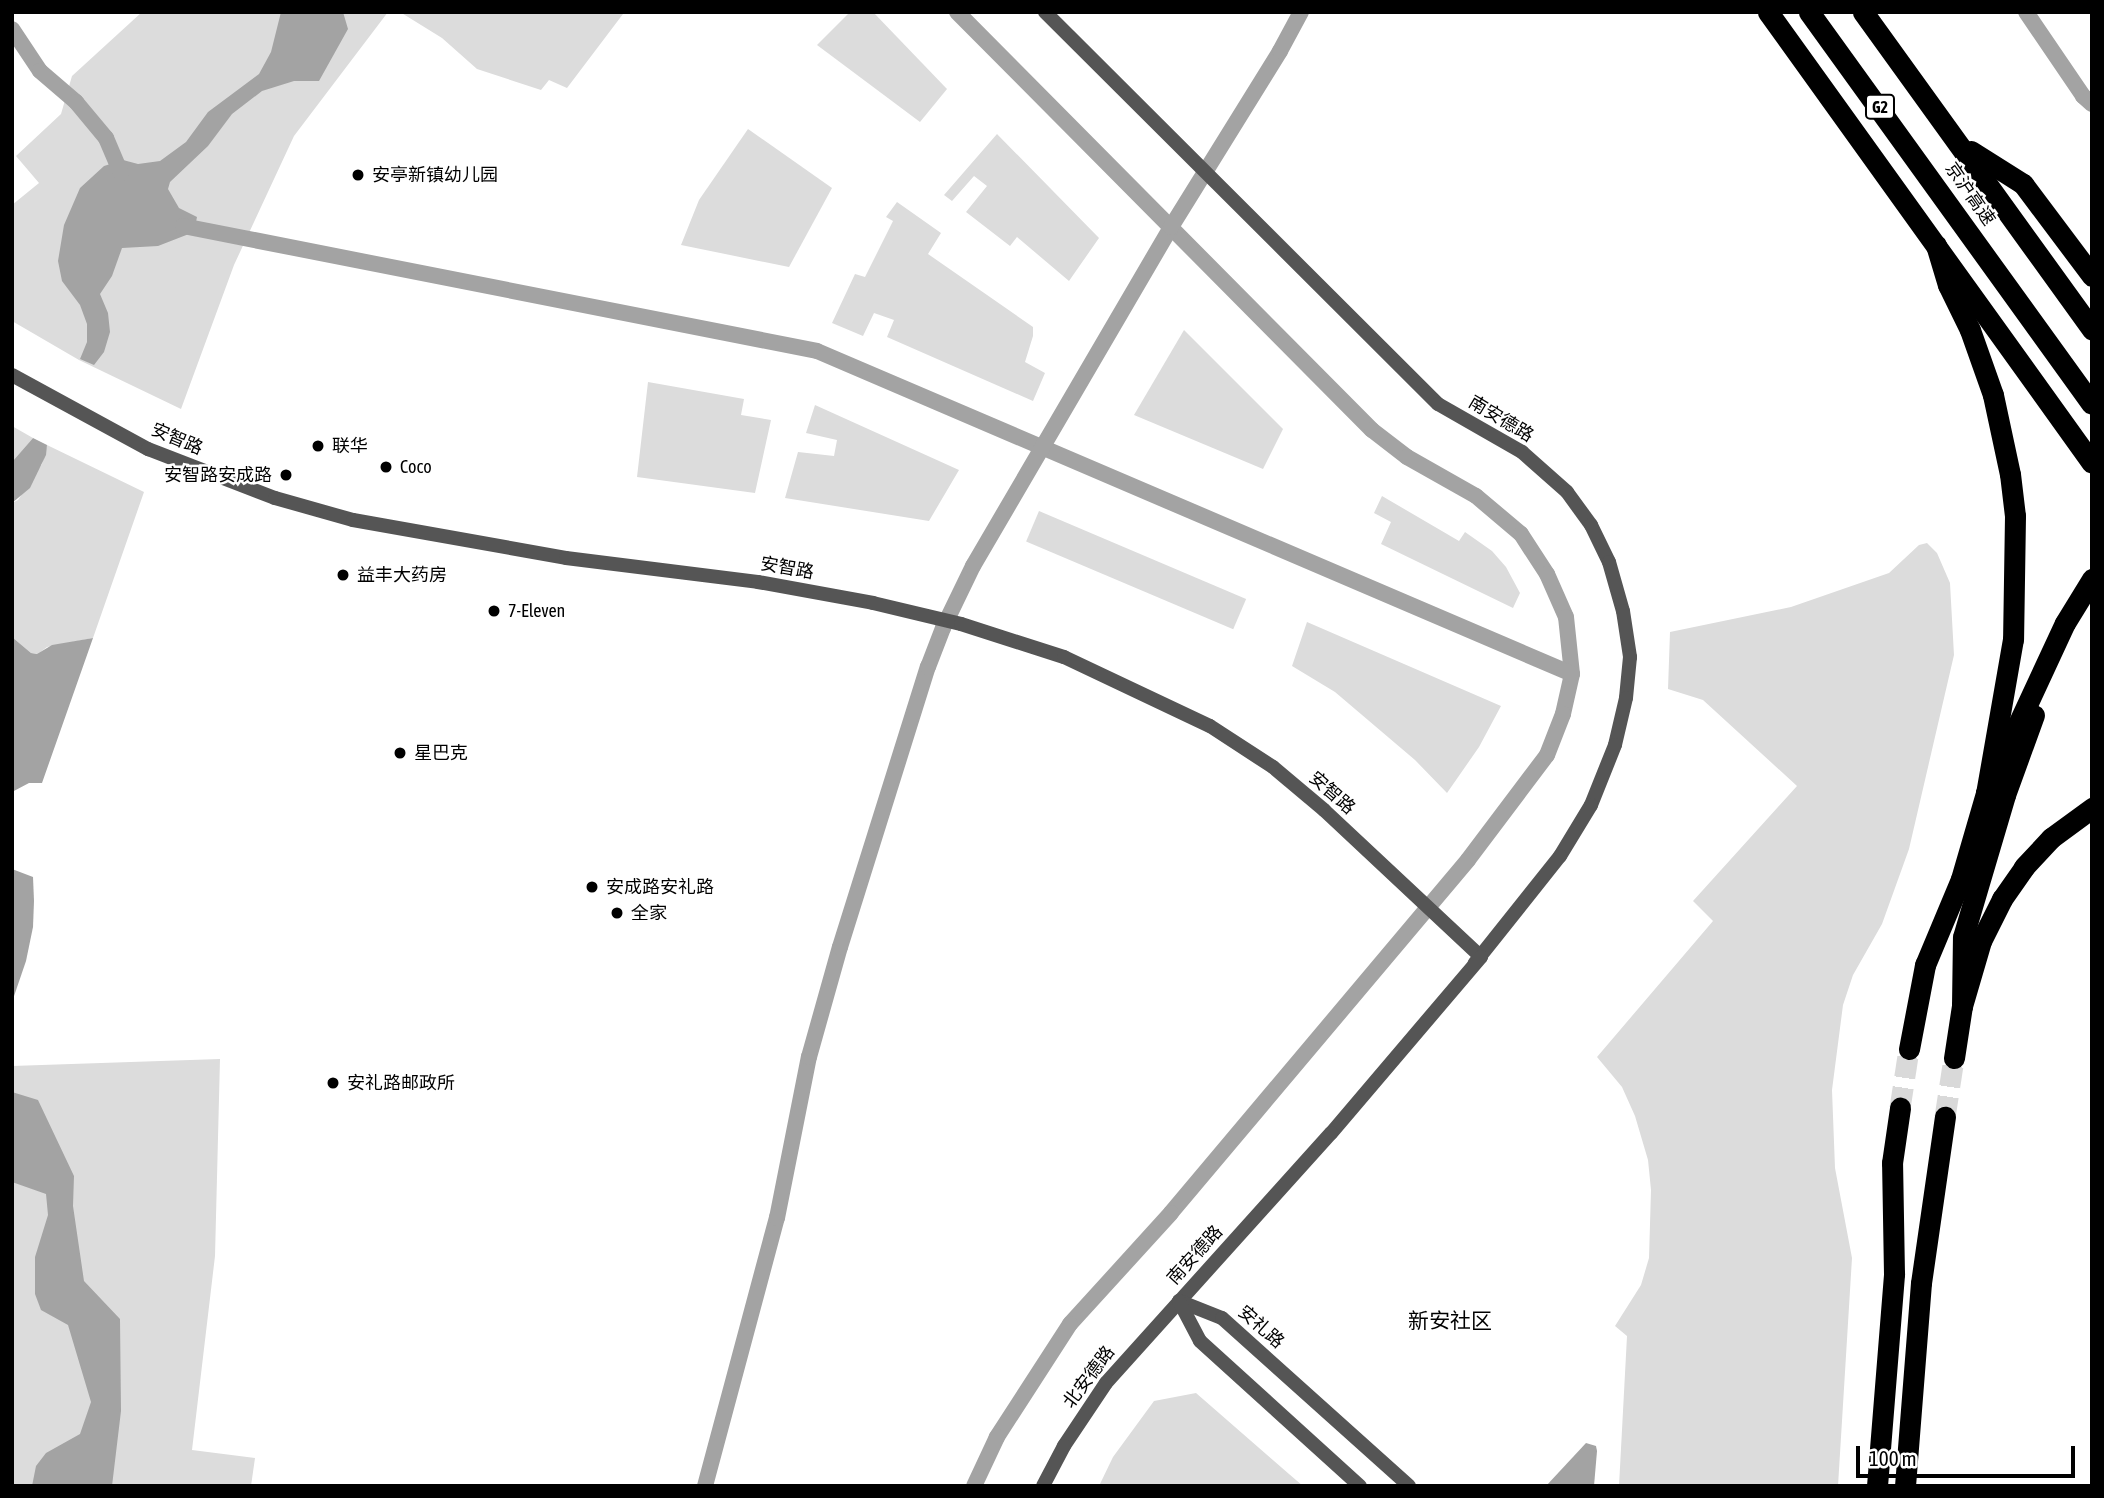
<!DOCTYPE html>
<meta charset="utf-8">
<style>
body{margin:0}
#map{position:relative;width:2104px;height:1498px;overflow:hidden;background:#fff;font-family:"Asap Condensed","Noto Sans SC",sans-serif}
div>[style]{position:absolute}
.green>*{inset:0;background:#dcdcdc;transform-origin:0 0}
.water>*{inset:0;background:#a3a3a3}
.canal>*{height:16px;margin:-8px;padding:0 8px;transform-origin:8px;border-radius:8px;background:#a3a3a3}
.motorway-tunnel>*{height:21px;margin-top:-10.5px;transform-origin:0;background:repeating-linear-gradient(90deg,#d9d9d9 0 21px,transparent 0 31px)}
.tertiary>*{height:14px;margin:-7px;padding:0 7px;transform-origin:7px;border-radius:7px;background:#555}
.motorway>*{height:21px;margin:-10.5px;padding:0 10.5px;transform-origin:10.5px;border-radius:10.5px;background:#000}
.dots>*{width:19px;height:19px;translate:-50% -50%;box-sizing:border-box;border:4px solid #fff;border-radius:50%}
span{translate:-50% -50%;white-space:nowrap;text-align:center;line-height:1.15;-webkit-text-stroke:5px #fff;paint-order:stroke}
.shield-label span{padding:2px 5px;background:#fff;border:2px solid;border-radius:5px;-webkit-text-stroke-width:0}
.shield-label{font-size:16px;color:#000;font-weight:700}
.poi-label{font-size:18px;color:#000}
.left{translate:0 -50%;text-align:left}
.right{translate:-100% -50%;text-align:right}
.street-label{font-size:18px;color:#000}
.quarter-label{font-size:21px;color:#000}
.frame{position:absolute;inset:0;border:14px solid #000;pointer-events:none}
.scale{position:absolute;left:1856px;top:1446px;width:219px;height:32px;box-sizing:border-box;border:4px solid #000;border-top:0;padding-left:9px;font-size:21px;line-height:24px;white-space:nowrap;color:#000;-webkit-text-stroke:5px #fff;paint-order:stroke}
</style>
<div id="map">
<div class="green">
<div style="clip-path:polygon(142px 12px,388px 12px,294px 136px,234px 265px,181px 409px,79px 360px,12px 321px,12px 205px,39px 183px,16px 156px,61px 114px,72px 76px)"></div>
<div style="clip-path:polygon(400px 12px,622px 12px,623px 14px,567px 88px,549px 80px,541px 90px,477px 69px,442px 38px)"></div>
<div style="clip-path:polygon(850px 12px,873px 12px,947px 89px,920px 122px,817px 45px)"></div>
<div style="clip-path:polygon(748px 129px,832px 188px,789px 267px,681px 245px,699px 200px)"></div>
<div style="clip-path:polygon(997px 134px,1099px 238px,1069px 281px,1017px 237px,1010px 246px,966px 212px,987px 186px,974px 176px,952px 201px,944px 195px)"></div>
<div style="clip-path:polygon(897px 202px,941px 233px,928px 254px,1033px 327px,1033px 336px,1025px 362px,1045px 373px,1033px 401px,887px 337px,894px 320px,874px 313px,863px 336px,832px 323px,855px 274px,865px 277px,893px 221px,886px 217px)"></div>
<div style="clip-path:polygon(1184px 330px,1283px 429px,1263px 469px,1134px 415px)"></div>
<div style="clip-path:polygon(648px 382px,744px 399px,741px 415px,771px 420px,755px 493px,637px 477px)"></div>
<div style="clip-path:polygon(815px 405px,959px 470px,929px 521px,785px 498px,798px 452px,834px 456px,837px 440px,806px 433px)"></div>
<div style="clip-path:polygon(12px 426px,33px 438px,12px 462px)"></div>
<div style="clip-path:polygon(47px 445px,144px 492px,93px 638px,47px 647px,38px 654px,31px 653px,12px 637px,12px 503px,18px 500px,42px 464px)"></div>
<div style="clip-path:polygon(1382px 496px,1459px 541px,1465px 532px,1492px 551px,1506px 567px,1520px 593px,1513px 608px,1381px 544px,1391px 522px,1374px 513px)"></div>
<div style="left:1039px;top:511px;width:225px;height:33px;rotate:23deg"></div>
<div style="clip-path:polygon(1927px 543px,1937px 553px,1950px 583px,1954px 655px,1909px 849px,1882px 924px,1853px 975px,1843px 1005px,1832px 1090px,1835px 1168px,1852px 1258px,1838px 1486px,1619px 1486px,1627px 1336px,1615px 1326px,1641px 1285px,1649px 1258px,1651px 1190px,1648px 1160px,1635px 1116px,1622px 1087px,1597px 1057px,1713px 921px,1693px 901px,1797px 786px,1703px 700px,1668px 689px,1670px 632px,1791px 607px,1889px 573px,1919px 545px)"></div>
<div style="clip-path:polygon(1307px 622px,1501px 706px,1479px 747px,1447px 793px,1415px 760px,1335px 692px,1292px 666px)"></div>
<div style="clip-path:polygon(220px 1059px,215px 1256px,192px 1450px,255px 1458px,251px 1486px,12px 1486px,12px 1066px)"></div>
<div style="clip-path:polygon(1196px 1393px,1289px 1474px,1303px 1486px,1099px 1486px,1113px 1457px,1154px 1401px)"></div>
</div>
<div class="water">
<div style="clip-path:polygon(281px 12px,343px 12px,348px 29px,319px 81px,294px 81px,262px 91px,232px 114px,208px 146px,170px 182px,168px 189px,179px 208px,197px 217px,194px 232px,158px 246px,122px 248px,112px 276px,100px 294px,108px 313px,110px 332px,104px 352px,94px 365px,80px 359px,87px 342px,87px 324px,80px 305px,62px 281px,58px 261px,64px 225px,80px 188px,104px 166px,123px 160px,138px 164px,160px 161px,186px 142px,208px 112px,259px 74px,271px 52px)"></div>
<div style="clip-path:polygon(33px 438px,47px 445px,46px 455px,30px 488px,12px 503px,12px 462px)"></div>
<div style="clip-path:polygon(12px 637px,31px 653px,37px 654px,52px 645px,93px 638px,42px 783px,29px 783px,12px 792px)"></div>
<div style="clip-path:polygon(12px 869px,33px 877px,34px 901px,33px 927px,26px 961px,12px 1002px)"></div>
<div style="clip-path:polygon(12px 1092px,38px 1100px,74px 1176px,73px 1206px,84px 1281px,120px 1319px,121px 1411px,112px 1486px,32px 1486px,36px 1466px,46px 1453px,80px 1434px,91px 1402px,68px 1325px,41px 1310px,35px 1294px,35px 1257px,48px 1215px,46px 1194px,12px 1182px)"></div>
<div style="clip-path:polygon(1586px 1443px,1596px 1446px,1597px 1451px,1594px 1486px,1546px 1486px)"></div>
</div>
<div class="canal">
<div style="left:957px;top:12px;width:589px;rotate:45.21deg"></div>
<div style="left:1372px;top:430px;width:44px;rotate:37.6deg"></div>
<div style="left:1407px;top:457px;width:79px;rotate:29.5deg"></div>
<div style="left:1476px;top:496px;width:59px;rotate:40.2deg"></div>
<div style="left:1521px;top:534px;width:48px;rotate:57deg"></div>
<div style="left:1547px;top:574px;width:47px;rotate:66.2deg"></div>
<div style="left:1566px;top:617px;width:57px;rotate:84deg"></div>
<div style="left:1572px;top:674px;width:41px;rotate:102.7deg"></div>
<div style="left:1563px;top:714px;width:44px;rotate:111.3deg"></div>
<div style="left:1547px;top:755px;width:131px;rotate:127deg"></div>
<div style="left:1468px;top:860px;width:461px;rotate:130.1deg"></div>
<div style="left:1171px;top:1213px;width:150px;rotate:132.3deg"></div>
<div style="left:1070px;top:1324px;width:135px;rotate:122.9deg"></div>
<div style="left:997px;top:1437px;width:54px;rotate:115.1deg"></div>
<div style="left:2026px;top:12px;width:102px;rotate:55.8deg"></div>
<div style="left:2083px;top:96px;width:12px;rotate:42deg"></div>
<div style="left:12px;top:29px;width:50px;rotate:56.3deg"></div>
<div style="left:40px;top:71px;width:48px;rotate:40.7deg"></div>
<div style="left:76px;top:102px;width:47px;rotate:50.2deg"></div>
<div style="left:106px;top:138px;width:38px;rotate:67deg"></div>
<div style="left:183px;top:226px;width:646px;rotate:11.15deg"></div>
<div style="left:817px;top:351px;width:821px;rotate:23.16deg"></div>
<div style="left:705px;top:1486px;width:278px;rotate:-75deg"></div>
<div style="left:777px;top:1218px;width:164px;rotate:-78.8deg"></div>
<div style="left:809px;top:1057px;width:114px;rotate:-74.3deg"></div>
<div style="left:840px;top:947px;width:294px;rotate:-72.6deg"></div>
<div style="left:928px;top:667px;width:42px;rotate:-69deg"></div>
<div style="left:943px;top:628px;width:69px;rotate:-64.2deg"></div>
<div style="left:973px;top:566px;width:393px;rotate:-59.7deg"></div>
<div style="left:1171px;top:227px;width:207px;rotate:-58.2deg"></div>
<div style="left:1280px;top:51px;width:44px;rotate:-61.7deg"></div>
</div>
<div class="motorway-tunnel">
<div style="left:1900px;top:1108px;width:60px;rotate:-81.3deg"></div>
<div style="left:1945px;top:1117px;width:60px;rotate:-81.3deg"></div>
</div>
<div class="tertiary">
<div style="left:1045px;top:12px;width:555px;rotate:44.93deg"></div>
<div style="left:1438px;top:404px;width:97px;rotate:29.7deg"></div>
<div style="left:1522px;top:452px;width:60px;rotate:41.6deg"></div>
<div style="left:1567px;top:492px;width:41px;rotate:54deg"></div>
<div style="left:1591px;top:525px;width:41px;rotate:64.1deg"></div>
<div style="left:1609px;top:562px;width:51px;rotate:74.1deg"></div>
<div style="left:1623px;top:611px;width:47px;rotate:81.3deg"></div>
<div style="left:1630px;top:657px;width:41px;rotate:95.6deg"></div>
<div style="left:1626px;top:698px;width:48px;rotate:103.2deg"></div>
<div style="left:1615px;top:745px;width:65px;rotate:111.8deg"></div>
<div style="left:1591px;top:805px;width:60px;rotate:121.3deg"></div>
<div style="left:1560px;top:856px;width:137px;rotate:128.5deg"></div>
<div style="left:12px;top:375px;width:155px;rotate:28.6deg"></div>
<div style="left:148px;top:449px;width:136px;rotate:21.1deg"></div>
<div style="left:275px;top:498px;width:81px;rotate:15.8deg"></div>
<div style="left:353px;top:520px;width:216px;rotate:10.1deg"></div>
<div style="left:566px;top:558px;width:193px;rotate:7.1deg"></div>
<div style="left:758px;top:582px;width:117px;rotate:10.3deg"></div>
<div style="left:873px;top:603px;width:90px;rotate:13.4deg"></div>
<div style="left:961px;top:624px;width:108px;rotate:17.8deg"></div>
<div style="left:1064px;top:657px;width:161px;rotate:25.3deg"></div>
<div style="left:1210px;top:726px;width:75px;rotate:33.1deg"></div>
<div style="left:1273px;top:767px;width:67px;rotate:40.1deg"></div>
<div style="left:1324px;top:810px;width:215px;rotate:43.1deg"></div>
<div style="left:1481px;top:957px;width:231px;rotate:130.4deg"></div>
<div style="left:1331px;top:1133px;width:336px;rotate:132deg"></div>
<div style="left:1106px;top:1383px;width:76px;rotate:123.7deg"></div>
<div style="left:1064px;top:1446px;width:45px;rotate:117.7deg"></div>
<div style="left:1179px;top:1301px;width:46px;rotate:21.6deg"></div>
<div style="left:1222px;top:1318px;width:251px;rotate:41.9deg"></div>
<div style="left:1179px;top:1301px;width:45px;rotate:62.3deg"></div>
<div style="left:1200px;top:1341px;width:216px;rotate:42.2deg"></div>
</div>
<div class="motorway">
<div style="left:1768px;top:12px;width:555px;rotate:54.31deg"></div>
<div style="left:1809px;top:12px;width:483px;rotate:54.2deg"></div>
<div style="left:1863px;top:12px;width:392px;rotate:54.2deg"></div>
<div style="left:1971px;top:151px;width:62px;rotate:32.4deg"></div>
<div style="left:2023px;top:184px;width:115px;rotate:53.1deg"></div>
<div style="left:1936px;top:245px;width:42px;rotate:73.3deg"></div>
<div style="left:1948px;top:285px;width:50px;rotate:63.9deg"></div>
<div style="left:1970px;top:330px;width:69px;rotate:70.5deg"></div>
<div style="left:1993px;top:395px;width:81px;rotate:77.9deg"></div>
<div style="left:2010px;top:474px;width:42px;rotate:83.2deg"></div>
<div style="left:2015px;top:516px;width:123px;rotate:90.9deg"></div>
<div style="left:2013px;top:639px;width:156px;rotate:99.9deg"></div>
<div style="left:1962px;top:1006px;width:69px;rotate:-89.2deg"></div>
<div style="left:1963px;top:937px;width:148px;rotate:-73.5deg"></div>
<div style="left:2005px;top:795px;width:85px;rotate:-70.1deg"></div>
<div style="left:1909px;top:1049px;width:86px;rotate:-79.2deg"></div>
<div style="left:1925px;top:965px;width:93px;rotate:-67.3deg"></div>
<div style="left:1961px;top:879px;width:90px;rotate:-73.8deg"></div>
<div style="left:1986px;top:793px;width:187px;rotate:-65.1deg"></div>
<div style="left:2065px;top:623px;width:52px;rotate:-58.5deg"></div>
<div style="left:1954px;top:1058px;width:53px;rotate:-81.3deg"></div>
<div style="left:1962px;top:1006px;width:68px;rotate:-73.7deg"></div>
<div style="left:1981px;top:941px;width:47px;rotate:-63.4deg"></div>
<div style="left:2002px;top:899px;width:39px;rotate:-55deg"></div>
<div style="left:2024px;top:867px;width:40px;rotate:-47deg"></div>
<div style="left:2051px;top:838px;width:51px;rotate:-36.2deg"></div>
<div style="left:1877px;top:1486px;width:213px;rotate:-85.4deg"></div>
<div style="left:1894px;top:1274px;width:111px;rotate:-91deg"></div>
<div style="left:1892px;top:1163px;width:56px;rotate:-81.7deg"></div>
<div style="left:1905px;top:1486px;width:204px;rotate:-85.5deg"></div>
<div style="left:1921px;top:1283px;width:168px;rotate:-81.8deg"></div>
</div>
<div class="dots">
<div style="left:358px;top:175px;background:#000"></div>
<div style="left:318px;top:446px;background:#000"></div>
<div style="left:386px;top:467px;background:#000"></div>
<div style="left:286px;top:475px;background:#000"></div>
<div style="left:343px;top:575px;background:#000"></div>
<div style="left:494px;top:611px;background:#000"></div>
<div style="left:400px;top:753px;background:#000"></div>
<div style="left:592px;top:887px;background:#000"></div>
<div style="left:617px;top:913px;background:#000"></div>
<div style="left:333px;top:1083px;background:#000"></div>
</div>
<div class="shield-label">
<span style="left:1880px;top:107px">G2</span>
</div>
<div class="poi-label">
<span class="left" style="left:372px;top:175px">安亭新镇幼儿园</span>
<span class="left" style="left:332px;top:446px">联华</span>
<span class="left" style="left:400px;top:467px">Coco</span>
<span class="right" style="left:272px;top:475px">安智路安成路</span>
<span class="left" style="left:357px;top:575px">益丰大药房</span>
<span class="left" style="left:508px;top:611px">7-Eleven</span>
<span class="left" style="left:414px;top:753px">星巴克</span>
<span class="left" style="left:606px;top:887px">安成路安礼路</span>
<span class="left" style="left:631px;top:913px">全家</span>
<span class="left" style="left:347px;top:1083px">安礼路邮政所</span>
</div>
<div class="street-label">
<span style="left:1970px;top:194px;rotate:55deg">京沪高速</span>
<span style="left:1501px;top:419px;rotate:31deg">南安德路</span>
<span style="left:177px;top:439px;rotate:23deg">安智路</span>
<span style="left:787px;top:568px;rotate:10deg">安智路</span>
<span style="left:1332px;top:793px;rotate:41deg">安智路</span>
<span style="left:1195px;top:1255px;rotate:-48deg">南安德路</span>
<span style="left:1261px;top:1327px;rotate:41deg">安礼路</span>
<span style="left:1089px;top:1377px;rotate:-53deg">北安德路</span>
</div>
<div class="quarter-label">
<span style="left:1450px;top:1320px">新安社区</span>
</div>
<div class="frame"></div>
<div class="scale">100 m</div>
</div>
